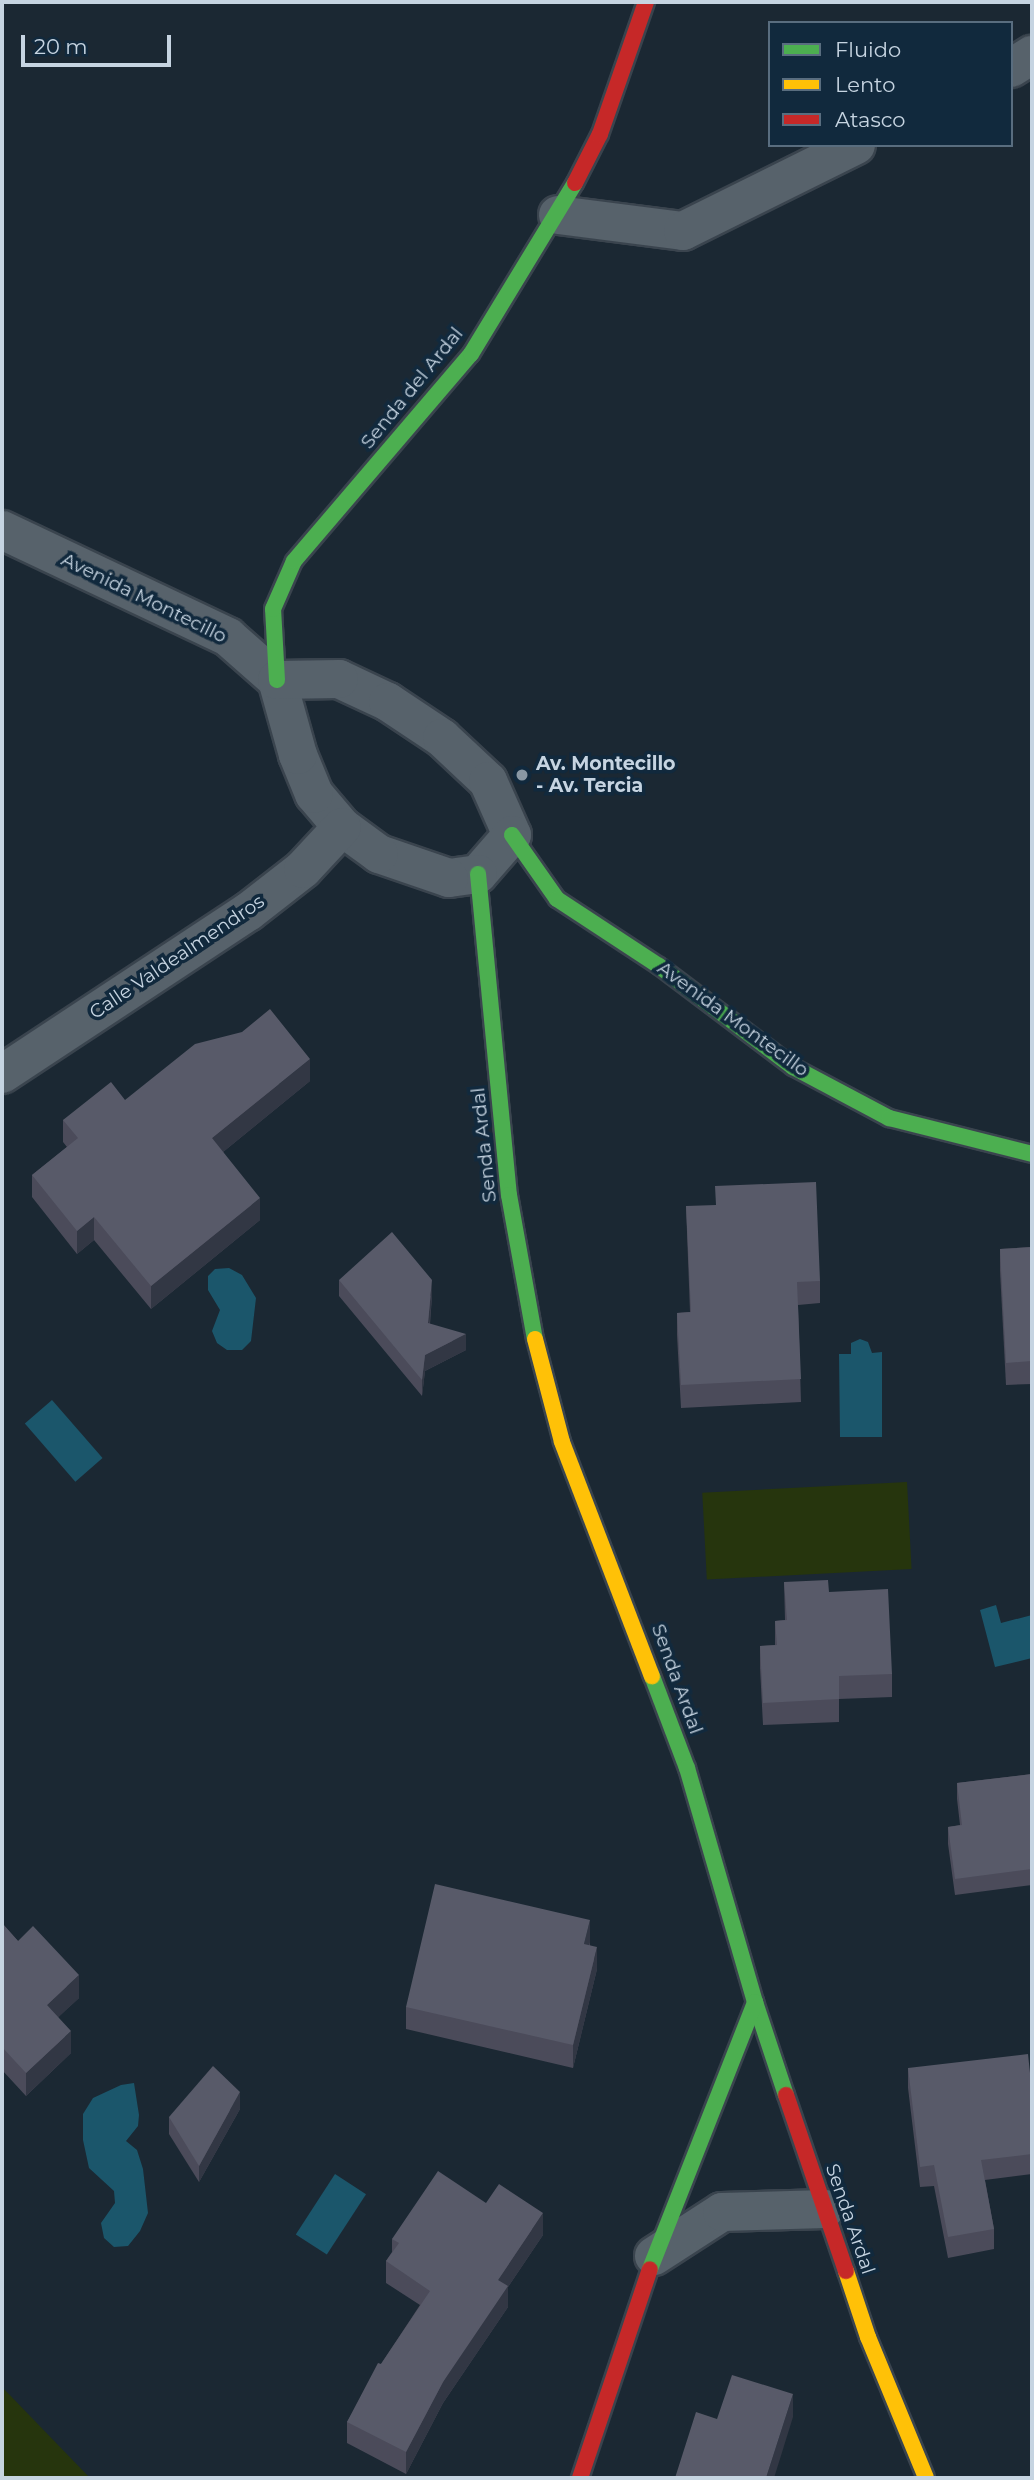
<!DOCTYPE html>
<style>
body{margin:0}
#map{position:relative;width:1034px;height:2480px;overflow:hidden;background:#1b2833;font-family:Montserrat,sans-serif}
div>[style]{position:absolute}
.green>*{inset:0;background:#26350d;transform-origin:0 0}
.water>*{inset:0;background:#1b566b;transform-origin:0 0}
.roads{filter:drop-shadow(2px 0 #3a444e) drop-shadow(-2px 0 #3a444e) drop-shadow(0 2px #3a444e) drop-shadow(0 -2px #3a444e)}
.street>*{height:38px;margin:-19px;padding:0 19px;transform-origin:19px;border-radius:19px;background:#57626b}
.fast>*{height:16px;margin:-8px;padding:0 8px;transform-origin:8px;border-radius:8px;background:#4caf50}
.slow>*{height:16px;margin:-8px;padding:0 8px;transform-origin:8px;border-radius:8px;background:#ffc107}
.jam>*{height:16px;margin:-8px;padding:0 8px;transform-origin:8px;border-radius:8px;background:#c62828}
.wall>*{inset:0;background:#4b4b5a}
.shaded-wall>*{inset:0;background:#323744}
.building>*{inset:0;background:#585a69}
.dots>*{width:19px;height:19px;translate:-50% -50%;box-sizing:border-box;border:4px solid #11293d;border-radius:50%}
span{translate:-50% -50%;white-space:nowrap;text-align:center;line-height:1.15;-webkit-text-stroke:7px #11293d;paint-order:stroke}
.street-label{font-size:19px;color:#c6d4e1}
.poi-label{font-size:19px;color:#c6d4e1;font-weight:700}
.left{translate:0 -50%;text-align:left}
.frame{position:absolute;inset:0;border:4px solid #c6d4e1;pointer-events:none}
.legend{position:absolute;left:768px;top:21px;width:245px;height:126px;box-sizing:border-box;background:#11293d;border:2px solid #596d7f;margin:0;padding:9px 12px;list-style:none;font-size:21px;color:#c6d4e1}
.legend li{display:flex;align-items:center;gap:14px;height:35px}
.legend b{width:35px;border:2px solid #596d7f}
.scale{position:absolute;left:21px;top:35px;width:150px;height:32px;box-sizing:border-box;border:4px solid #c6d4e1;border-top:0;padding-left:9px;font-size:21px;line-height:24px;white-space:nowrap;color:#c6d4e1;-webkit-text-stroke:5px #11293d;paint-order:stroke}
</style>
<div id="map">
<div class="green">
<div style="left:907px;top:1482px;width:87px;height:205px;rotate:87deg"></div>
<div style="clip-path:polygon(2px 2387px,90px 2478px,2px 2478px)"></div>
</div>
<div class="water">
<div style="clip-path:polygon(229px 1268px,242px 1275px,256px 1298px,251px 1341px,242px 1350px,227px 1350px,217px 1343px,212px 1331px,220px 1310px,208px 1290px,208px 1276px,215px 1269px)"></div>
<div style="clip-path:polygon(860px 1339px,868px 1342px,872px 1353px,882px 1352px,882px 1437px,840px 1437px,839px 1354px,851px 1354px,851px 1343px)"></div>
<div style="left:52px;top:1400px;width:77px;height:36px;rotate:49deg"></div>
<div style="clip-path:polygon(996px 1605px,1001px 1623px,1032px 1615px,1032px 1658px,995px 1667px,980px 1610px)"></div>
<div style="clip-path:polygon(134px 2083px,139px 2115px,138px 2126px,126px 2141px,137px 2150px,143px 2169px,148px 2213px,140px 2231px,128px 2246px,114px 2247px,104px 2238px,101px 2223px,115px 2203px,114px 2191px,89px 2168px,83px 2140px,83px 2114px,93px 2098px,121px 2085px)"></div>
<div style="left:335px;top:2174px;width:37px;height:72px;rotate:33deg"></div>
</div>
<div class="roads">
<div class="street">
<div style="left:1011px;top:68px;width:25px;rotate:-32deg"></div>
<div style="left:558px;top:215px;width:126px;rotate:7.3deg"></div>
<div style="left:683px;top:231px;width:193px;rotate:-26.4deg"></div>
<div style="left:2px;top:530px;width:250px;rotate:25.3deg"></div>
<div style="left:228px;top:637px;width:65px;rotate:41.3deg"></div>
<div style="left:339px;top:679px;width:54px;rotate:25.1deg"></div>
<div style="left:388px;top:702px;width:65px;rotate:33.7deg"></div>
<div style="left:442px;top:738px;width:63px;rotate:43.1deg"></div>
<div style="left:488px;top:781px;width:59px;rotate:66deg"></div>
<div style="left:512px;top:835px;width:52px;rotate:131.1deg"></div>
<div style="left:478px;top:874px;width:29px;rotate:172deg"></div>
<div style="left:449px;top:878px;width:74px;rotate:-161.1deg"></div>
<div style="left:379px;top:854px;width:46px;rotate:-143.9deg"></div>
<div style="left:342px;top:827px;width:43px;rotate:-130.3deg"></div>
<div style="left:314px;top:794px;width:42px;rotate:-112.3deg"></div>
<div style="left:298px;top:755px;width:78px;rotate:-105.6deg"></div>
<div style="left:277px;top:680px;width:62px;rotate:-0.9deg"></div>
<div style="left:2px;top:1074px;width:295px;rotate:-33.4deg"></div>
<div style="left:248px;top:912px;width:70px;rotate:-38deg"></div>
<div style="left:303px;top:869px;width:57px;rotate:-47.1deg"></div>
<div style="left:654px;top:2256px;width:81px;rotate:-32.9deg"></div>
<div style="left:722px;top:2212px;width:103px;rotate:-1.7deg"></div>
</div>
<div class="fast">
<div style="left:277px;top:680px;width:71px;rotate:-93.2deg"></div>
<div style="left:273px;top:609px;width:52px;rotate:-66.4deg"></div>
<div style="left:294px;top:561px;width:272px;rotate:-49.5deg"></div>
<div style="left:471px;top:354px;width:200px;rotate:-58.7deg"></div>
<div style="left:512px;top:835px;width:78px;rotate:54.9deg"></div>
<div style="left:557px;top:899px;width:122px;rotate:33.3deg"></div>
<div style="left:659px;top:966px;width:168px;rotate:37deg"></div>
<div style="left:793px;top:1067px;width:109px;rotate:28deg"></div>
<div style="left:889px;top:1118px;width:147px;rotate:14.1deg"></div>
<div style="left:478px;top:874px;width:322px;rotate:84.5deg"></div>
<div style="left:509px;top:1195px;width:146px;rotate:79.8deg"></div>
<div style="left:652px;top:1676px;width:98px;rotate:69.2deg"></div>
<div style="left:687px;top:1768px;width:244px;rotate:73.8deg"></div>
<div style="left:755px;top:2002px;width:98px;rotate:71.6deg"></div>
<div style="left:650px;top:2269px;width:287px;rotate:-68.5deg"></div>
</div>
<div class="slow">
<div style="left:535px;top:1339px;width:106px;rotate:75.3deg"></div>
<div style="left:562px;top:1442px;width:251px;rotate:69deg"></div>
<div style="left:846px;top:2271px;width:70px;rotate:71.6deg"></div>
<div style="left:868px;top:2337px;width:152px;rotate:67.6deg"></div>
</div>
<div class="jam">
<div style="left:575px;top:183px;width:55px;rotate:-63deg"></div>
<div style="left:600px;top:134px;width:140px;rotate:-70.8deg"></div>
<div style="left:786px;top:2095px;width:186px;rotate:71.2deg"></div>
<div style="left:580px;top:2478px;width:220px;rotate:-71.5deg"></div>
</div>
</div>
<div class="wall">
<div style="clip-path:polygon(310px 1081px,223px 1152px,260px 1220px,151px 1309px,94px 1240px,77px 1254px,32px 1197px,32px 1175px,67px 1147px,63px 1142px,63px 1120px,125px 1100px)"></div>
<div style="clip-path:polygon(686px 1206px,820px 1281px,820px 1303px,798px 1305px,801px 1402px,681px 1408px,677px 1335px,677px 1313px,690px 1312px)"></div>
<div style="clip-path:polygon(1032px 1247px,1032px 1384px,1006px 1385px,1000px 1271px,1000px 1249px)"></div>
<div style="clip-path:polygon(339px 1280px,432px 1296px,430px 1324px,466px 1350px,425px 1371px,422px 1396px,339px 1296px)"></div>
<div style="clip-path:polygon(784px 1582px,829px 1592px,892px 1674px,892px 1697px,839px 1699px,839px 1722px,763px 1725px,760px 1668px,760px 1646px,775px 1645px,775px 1621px,785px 1620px)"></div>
<div style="clip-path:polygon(1032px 1774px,1032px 1885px,955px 1895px,948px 1844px,948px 1827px,960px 1825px,957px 1799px,957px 1783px)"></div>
<div style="clip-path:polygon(2px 1923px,18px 1941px,79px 1998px,58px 2017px,71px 2053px,26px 2096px,2px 2070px)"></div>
<div style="clip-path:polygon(590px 1942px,590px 1945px,597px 1969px,573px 2068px,406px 2029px,406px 2007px)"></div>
<div style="clip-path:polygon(908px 2068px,1032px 2092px,1032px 2174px,985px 2180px,994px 2229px,994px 2249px,948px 2258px,934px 2186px,920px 2187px,908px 2088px)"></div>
<div style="clip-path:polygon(240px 2109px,199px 2182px,169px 2134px,169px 2117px)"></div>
<div style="clip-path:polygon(486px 2203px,543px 2235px,508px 2287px,508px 2307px,443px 2403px,406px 2474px,347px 2443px,347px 2422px,381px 2364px,420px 2305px,386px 2283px,386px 2261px,392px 2252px,392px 2239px)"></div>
</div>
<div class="shaded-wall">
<div style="clip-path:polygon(310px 1059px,310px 1081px,212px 1161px,212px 1138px)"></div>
<div style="clip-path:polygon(260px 1198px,260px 1220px,151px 1309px,151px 1286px)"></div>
<div style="clip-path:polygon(94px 1217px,94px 1240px,77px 1254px,77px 1231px)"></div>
<div style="clip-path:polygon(432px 1280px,432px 1296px,428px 1340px,428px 1323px)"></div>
<div style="clip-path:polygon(466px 1334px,466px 1350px,425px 1371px,422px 1396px,422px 1380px,425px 1355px)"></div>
<div style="clip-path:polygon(590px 1920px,590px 1942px,584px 1967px,584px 1944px)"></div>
<div style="clip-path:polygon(597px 1947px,597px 1969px,573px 2068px,573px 2045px)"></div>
<div style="clip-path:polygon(79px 1975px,79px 1998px,47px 2028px,47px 2005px)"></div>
<div style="clip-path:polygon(71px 2031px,71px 2053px,26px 2096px,26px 2073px)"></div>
<div style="clip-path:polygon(240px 2092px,240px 2109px,199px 2182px,199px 2166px)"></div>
<div style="clip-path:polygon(543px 2213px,543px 2235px,508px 2287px,508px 2307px,443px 2403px,406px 2474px,406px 2452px,443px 2382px,498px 2280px)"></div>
<div style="clip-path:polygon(793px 2394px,793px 2417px,774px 2478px,766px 2478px)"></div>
</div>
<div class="building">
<div style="clip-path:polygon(270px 1009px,310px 1059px,212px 1138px,260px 1198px,151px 1286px,94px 1217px,77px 1231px,32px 1175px,78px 1138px,63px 1120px,111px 1082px,125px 1100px,195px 1044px,242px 1032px)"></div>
<div style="clip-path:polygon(816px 1182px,820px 1281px,797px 1282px,801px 1379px,681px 1385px,677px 1313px,691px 1312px,686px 1206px,716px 1205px,715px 1186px)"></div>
<div style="clip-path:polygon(392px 1232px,432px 1280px,428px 1323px,466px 1334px,425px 1355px,422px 1380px,339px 1280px)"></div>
<div style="clip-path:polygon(1032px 1247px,1032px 1361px,1006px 1363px,1000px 1249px)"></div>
<div style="clip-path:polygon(828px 1580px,829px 1592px,888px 1589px,892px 1674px,839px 1676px,839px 1699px,763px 1703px,760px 1646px,777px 1645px,775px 1621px,787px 1620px,784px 1582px)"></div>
<div style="clip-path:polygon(1032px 1774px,1032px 1869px,955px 1879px,948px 1827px,962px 1825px,957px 1783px)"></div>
<div style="clip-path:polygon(435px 1884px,590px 1920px,584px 1944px,597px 1947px,573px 2045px,406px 2007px)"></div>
<div style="clip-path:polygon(2px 1923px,18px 1941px,33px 1926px,79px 1975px,47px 2005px,71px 2031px,26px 2073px,2px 2047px)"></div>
<div style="clip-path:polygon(1028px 2054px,1032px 2092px,1032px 2154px,981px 2160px,994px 2229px,948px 2237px,934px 2165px,920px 2167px,908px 2068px)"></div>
<div style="clip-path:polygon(213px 2066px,240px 2092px,199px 2166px,169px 2117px)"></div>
<div style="clip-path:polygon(438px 2171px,486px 2203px,499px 2184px,543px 2213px,498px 2280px,508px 2286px,443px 2382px,406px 2452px,347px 2422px,378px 2363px,381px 2364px,430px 2291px,386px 2261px,399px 2243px,392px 2239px)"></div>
<div style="clip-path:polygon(732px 2375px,793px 2394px,766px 2478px,675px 2478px,696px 2412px,717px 2419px)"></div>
</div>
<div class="dots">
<div style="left:522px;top:775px;background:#8a98a4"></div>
</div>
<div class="street-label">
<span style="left:412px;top:388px;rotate:-51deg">Senda del Ardal</span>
<span style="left:144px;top:598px;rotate:26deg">Avenida Montecillo</span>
<span style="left:177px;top:957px;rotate:-34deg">Calle Valdealmendros</span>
<span style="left:733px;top:1019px;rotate:36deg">Avenida Montecillo</span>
<span style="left:484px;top:1145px;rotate:-96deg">Senda Ardal</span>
<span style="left:677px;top:1679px;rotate:70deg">Senda Ardal</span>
<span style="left:850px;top:2219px;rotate:71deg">Senda Ardal</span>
</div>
<div class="poi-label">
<span class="left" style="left:536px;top:775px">Av. Montecillo<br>- Av. Tercia</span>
</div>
<div class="frame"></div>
<ul class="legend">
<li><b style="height:9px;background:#4caf50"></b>Fluido</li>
<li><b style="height:9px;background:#ffc107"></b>Lento</li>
<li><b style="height:9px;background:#c62828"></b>Atasco</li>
</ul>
<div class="scale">20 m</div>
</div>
